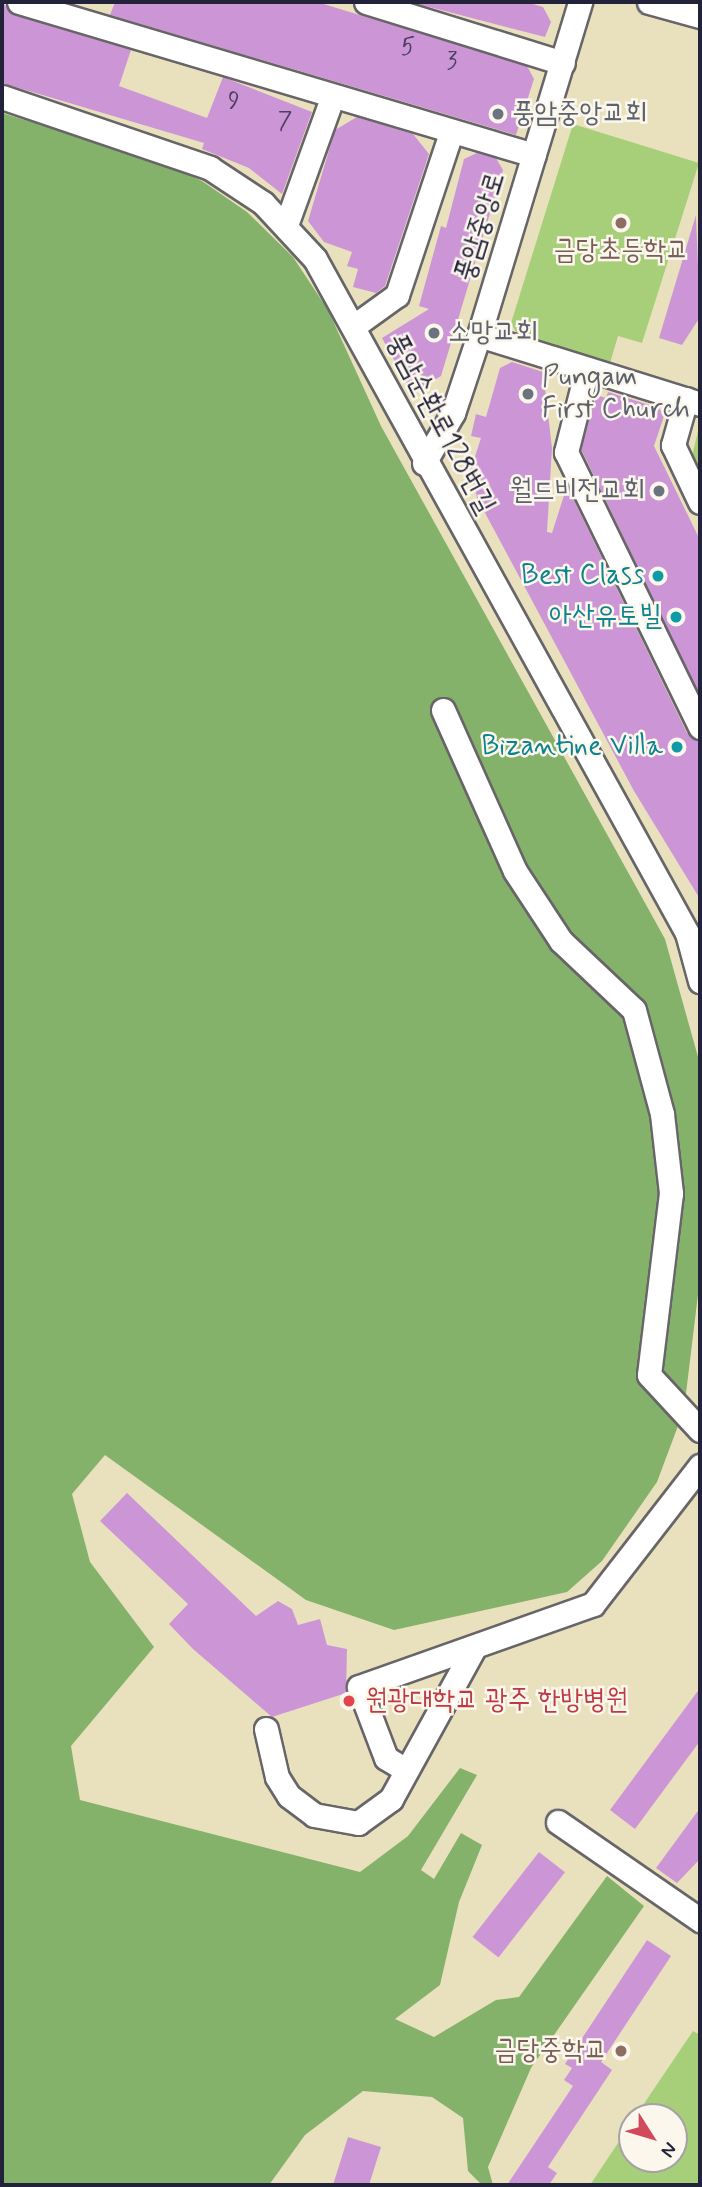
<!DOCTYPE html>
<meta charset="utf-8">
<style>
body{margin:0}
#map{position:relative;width:702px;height:2187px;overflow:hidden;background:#e9e1bd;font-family:Mynerve,"Poor Story",sans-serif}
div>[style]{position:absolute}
.green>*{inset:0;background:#a7cf7a}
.forest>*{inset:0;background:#85b26a}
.building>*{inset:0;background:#cc96d6;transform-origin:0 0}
.roads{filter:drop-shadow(2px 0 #686568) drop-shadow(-2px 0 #686568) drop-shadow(0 2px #686568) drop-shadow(0 -2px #686568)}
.minor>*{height:23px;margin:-11.5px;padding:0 11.5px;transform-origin:11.5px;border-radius:11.5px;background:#fff}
.dots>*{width:19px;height:19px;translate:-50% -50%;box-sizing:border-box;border:4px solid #fbf7ec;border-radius:50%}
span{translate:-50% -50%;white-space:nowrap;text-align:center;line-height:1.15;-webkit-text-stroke:5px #fbf7ec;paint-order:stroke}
.number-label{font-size:24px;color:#4c3f62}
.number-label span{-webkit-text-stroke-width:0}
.worship-label{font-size:28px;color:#5b616d}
.left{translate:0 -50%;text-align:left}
.right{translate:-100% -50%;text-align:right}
.street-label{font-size:28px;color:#22223b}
.education-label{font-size:28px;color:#785e54}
.culture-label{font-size:28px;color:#0d838f}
.health-label{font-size:28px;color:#be3a42}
.frame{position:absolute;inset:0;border:4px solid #22223b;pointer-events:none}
.north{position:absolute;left:618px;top:2103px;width:70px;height:70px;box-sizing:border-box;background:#fbf7ec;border:2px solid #a4a2a5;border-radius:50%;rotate:127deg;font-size:19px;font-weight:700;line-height:28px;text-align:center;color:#22223b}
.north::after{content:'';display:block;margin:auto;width:24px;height:32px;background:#d1495b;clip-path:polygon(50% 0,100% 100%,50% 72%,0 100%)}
</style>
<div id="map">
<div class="green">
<div style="clip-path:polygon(573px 124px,699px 163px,642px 343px,618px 336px,610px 363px,517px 334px,511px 323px)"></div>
<div style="clip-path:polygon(700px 423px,700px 474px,692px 456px)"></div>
<div style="clip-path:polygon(693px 2031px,700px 2035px,700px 2185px,590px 2185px,632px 2122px,632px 2159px,674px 2159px,674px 2117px,635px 2117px)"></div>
</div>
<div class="forest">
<div style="clip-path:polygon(2px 113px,164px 163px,202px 181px,247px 212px,293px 257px,328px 310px,381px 426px,665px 939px,700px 1064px,700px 1278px,684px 1410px,657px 1482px,602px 1561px,567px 1592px,394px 1630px,306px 1600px,105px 1455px,72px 1494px,90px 1562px,154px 1647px,71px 1746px,80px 1800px,360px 1872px,408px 1836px,460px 1768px,477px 1775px,421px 1870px,434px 1879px,461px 1833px,482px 1845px,459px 1902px,440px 1985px,395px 2019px,434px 2037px,496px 2000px,519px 1997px,607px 1876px,644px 1906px,531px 2068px,488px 2167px,493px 2185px,482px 2185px,468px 2171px,463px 2118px,432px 2097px,363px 2091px,305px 2135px,269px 2185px,2px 2185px)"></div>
</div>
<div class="building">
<div style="clip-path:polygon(2px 2px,15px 15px,131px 50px,119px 86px,207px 118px,223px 77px,312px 112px,282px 194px,249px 168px,202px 149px,204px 143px,2px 83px)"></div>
<div style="clip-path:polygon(115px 2px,317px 2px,527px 66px,534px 79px,516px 135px,110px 15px)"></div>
<div style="clip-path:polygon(526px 2px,543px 7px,551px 22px,545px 37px,418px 4px)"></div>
<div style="clip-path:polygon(357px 117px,413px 134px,429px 154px,385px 286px,376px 293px,353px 287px,358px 269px,347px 266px,352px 252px,324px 242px,308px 221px,335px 130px)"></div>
<div style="clip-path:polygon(477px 153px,496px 158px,503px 170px,441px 376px,422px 388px,408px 385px,382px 338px,429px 309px,419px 306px,441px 226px,446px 228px,464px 159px)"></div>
<div style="clip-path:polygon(696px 215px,700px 317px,682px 345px,659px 338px)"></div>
<div style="clip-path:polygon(512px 362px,543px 372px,552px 448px,547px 532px,552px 533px,567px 486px,687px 733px,700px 741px,700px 899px,634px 791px,477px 498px,471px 469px,481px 438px,471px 436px,476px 414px,486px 417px,500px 368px)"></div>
<div style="clip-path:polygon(608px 392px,659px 408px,664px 416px,654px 446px,700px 540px,700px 696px,581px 449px,596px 395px,606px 398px)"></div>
<div style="clip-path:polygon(127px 1493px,256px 1616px,278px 1601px,292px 1609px,298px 1625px,320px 1619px,327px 1645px,347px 1649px,346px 1693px,272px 1717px,193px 1649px,169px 1624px,188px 1604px,100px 1521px)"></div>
<div style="clip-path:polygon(700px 1688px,700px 1741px,635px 1829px,610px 1810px)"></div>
<div style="clip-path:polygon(700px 1808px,700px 1859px,677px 1883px,656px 1868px)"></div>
<div style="left:539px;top:1852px;width:33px;height:108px;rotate:38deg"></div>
<div style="clip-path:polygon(647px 1940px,671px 1956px,601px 2062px,612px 2070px,548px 2167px,557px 2173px,549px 2185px,507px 2185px,573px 2086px,564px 2080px,572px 2068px,565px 2064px)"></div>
<div style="clip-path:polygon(348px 2137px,381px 2147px,369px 2185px,333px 2185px)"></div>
</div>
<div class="roads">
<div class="minor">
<div style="left:19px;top:2px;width:537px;rotate:16.55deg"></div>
<div style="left:366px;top:2px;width:206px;rotate:17.2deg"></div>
<div style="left:649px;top:2px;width:53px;rotate:15.4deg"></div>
<div style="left:2px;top:97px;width:220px;rotate:18.8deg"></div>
<div style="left:210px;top:168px;width:64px;rotate:33.4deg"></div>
<div style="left:263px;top:203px;width:76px;rotate:47.1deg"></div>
<div style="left:315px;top:259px;width:770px;rotate:61.1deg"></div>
<div style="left:687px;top:933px;width:50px;rotate:74.8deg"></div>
<div style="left:286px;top:225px;width:135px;rotate:-70.1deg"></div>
<div style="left:354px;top:326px;width:53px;rotate:-35.8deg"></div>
<div style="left:397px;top:295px;width:171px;rotate:-71.6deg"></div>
<div style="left:479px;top:335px;width:232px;rotate:17.3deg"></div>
<div style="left:587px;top:369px;width:86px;rotate:104.2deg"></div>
<div style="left:566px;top:452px;width:306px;rotate:64deg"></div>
<div style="left:686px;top:399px;width:48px;rotate:105.8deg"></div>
<div style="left:673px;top:445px;width:63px;rotate:64.7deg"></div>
<div style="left:424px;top:463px;width:58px;rotate:-59.9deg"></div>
<div style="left:453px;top:413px;width:82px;rotate:-71.6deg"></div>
<div style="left:479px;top:335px;width:348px;rotate:-73.1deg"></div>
<div style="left:443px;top:710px;width:176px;rotate:65.9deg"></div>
<div style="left:515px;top:871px;width:84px;rotate:56.7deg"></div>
<div style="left:561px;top:941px;width:100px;rotate:43.4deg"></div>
<div style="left:634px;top:1010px;width:108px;rotate:74.9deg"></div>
<div style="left:662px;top:1114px;width:80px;rotate:83.5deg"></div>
<div style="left:671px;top:1193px;width:183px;rotate:96.9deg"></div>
<div style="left:649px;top:1375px;width:75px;rotate:47.2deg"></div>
<div style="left:266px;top:1729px;width:49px;rotate:77.1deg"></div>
<div style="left:277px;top:1777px;width:22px;rotate:58deg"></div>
<div style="left:289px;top:1796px;width:31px;rotate:37deg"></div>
<div style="left:314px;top:1815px;width:45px;rotate:10.3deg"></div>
<div style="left:358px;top:1823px;width:41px;rotate:-36deg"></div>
<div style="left:391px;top:1799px;width:170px;rotate:-61.2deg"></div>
<div style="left:406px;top:1770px;width:23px;rotate:-149deg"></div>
<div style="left:386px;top:1758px;width:76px;rotate:-110.8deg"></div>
<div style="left:359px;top:1687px;width:248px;rotate:-19.5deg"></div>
<div style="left:593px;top:1604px;width:175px;rotate:-52.2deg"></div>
<div style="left:558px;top:1822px;width:173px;rotate:34.6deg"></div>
</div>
</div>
<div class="dots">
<div style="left:498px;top:114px;background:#6b7280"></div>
<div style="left:621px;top:223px;background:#8d6e63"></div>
<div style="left:434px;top:333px;background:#6b7280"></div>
<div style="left:528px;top:394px;background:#6b7280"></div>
<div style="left:659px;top:491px;background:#6b7280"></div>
<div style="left:658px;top:576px;background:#0f9aa8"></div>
<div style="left:676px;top:617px;background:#0f9aa8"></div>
<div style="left:677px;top:747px;background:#0f9aa8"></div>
<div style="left:349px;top:1701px;background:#e0444e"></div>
<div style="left:621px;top:2051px;background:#8d6e63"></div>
</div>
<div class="number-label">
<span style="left:408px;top:48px">5</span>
<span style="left:452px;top:62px">3</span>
<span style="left:234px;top:102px">9</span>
<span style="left:285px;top:122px">7</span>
</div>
<div class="worship-label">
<span class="left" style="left:512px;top:114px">풍암중앙교회</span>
<span class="left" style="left:448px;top:333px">소망교회</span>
<span class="left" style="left:542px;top:394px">Pungam<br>First Church</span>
<span class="right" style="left:645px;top:491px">월드비전교회</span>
</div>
<div class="street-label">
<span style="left:481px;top:227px;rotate:-73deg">풍암중앙로</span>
<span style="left:440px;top:424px;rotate:62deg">풍암순환로128번길</span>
</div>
<div class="education-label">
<span style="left:621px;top:251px">금당초등학교</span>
<span class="right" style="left:607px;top:2051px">금당중학교</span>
</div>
<div class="culture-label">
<span class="right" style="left:644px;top:576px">Best Class</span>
<span class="right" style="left:662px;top:617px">아산유토빌</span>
<span class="right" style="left:663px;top:747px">Bizantine Villa</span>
</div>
<div class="health-label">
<span class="left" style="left:365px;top:1701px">원광대학교 광주 한방병원</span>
</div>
<div class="frame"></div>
<div class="north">N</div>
</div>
